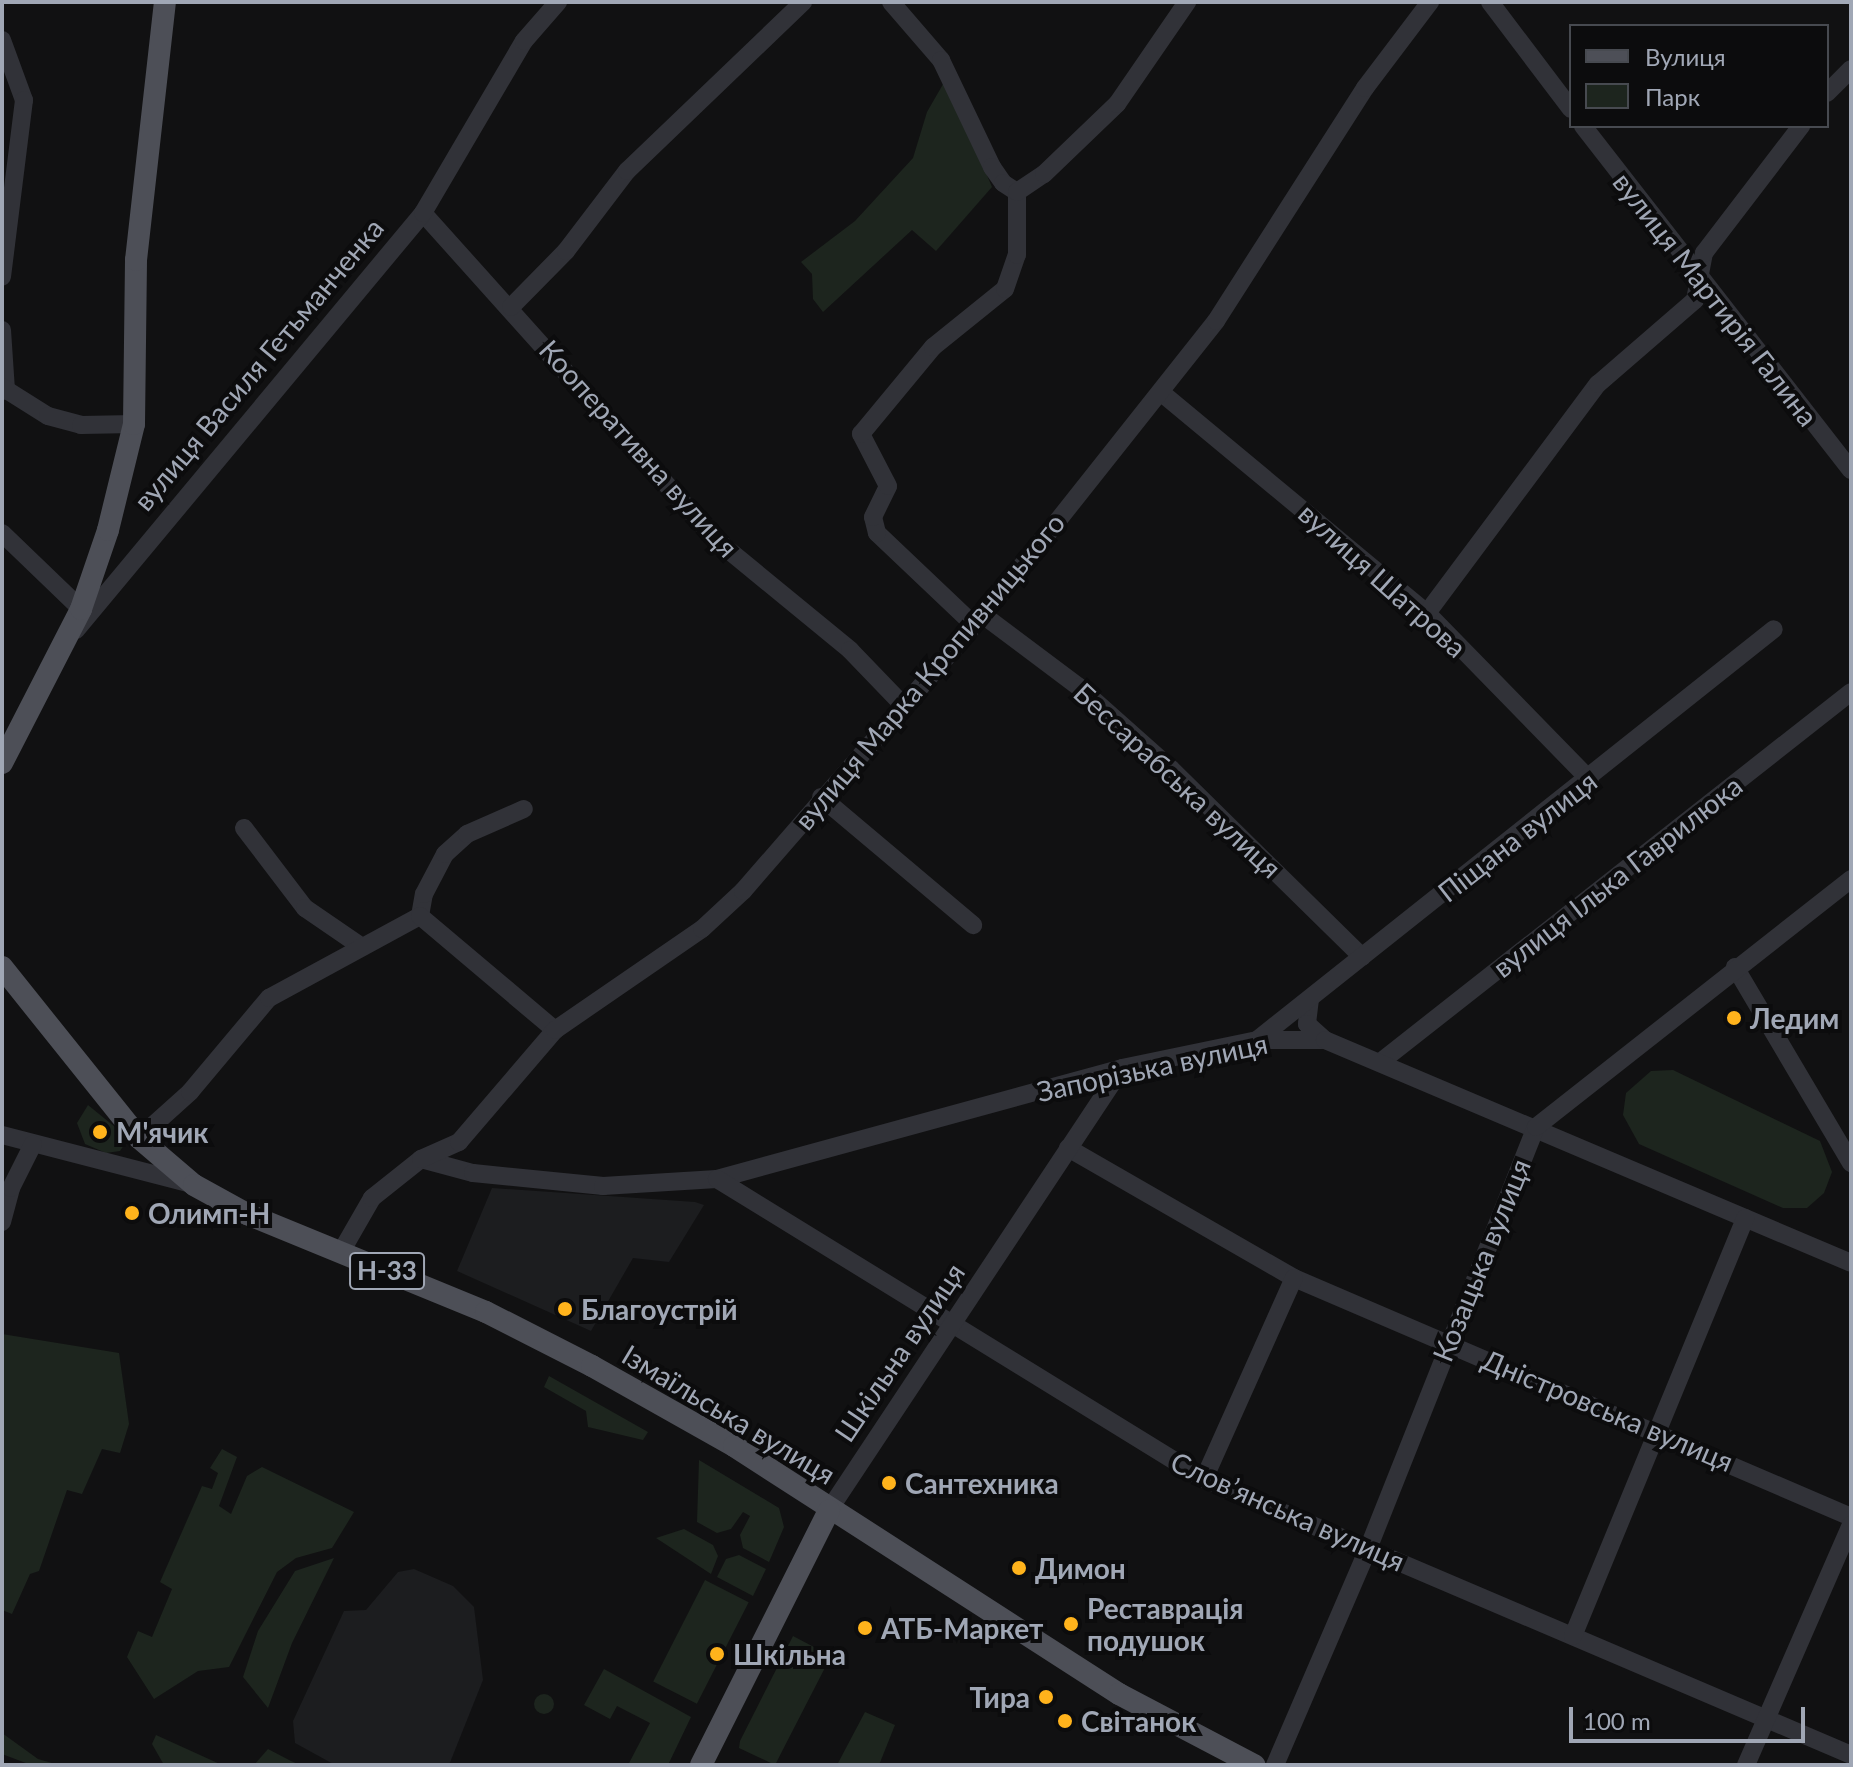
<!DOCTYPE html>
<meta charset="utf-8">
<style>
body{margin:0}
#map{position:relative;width:1853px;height:1767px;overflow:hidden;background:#111112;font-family:Lato,sans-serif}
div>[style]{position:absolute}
.built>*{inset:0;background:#1c1d1f}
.green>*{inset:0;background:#1d251e;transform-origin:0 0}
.round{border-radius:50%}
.minor>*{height:18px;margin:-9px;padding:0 9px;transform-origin:9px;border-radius:9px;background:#313238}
.major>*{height:22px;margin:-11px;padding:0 11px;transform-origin:11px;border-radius:11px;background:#4d4f57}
.dots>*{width:22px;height:22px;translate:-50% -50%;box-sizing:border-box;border:4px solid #0c0c0d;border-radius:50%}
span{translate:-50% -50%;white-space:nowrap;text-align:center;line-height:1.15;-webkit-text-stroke:8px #0c0c0d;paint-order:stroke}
.shield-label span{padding:2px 6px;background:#0c0c0d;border:2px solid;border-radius:6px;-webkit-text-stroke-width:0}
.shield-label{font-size:26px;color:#a0a7b5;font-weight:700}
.street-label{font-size:28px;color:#a0a7b5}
.poi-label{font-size:28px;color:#a0a7b5;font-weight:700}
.left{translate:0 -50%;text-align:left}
.right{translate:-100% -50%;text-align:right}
.frame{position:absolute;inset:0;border:4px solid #a0a7b5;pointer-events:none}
.legend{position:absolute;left:1569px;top:24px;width:260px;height:104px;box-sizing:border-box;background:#0c0c0d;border:2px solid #474a50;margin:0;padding:10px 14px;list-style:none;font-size:24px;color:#a0a7b5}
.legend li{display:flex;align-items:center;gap:16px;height:40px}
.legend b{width:40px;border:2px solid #474a50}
.scale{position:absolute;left:1569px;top:1707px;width:236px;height:36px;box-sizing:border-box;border:4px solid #a0a7b5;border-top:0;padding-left:10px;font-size:24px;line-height:28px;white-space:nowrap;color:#a0a7b5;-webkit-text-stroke:6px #0c0c0d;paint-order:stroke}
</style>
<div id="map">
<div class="built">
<div style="clip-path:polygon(492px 1188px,695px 1202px,704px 1205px,669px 1262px,633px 1258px,591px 1331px,457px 1271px)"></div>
<div style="clip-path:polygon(414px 1569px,453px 1586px,474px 1607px,483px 1680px,449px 1765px,335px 1765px,295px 1743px,293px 1721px,344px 1611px,366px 1610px,398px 1572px)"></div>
</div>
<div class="green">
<div style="clip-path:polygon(946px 79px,992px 187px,936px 251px,912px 230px,823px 312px,813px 299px,812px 274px,801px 262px,855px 221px,913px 158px,927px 112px)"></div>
<div style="clip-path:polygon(1673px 1070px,1820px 1141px,1832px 1172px,1824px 1193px,1807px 1208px,1783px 1208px,1639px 1144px,1623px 1115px,1626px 1093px,1651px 1071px)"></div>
<div style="clip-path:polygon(88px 1105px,115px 1127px,124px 1145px,120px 1151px,106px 1153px,85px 1144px,77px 1123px)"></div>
<div style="clip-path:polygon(2px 1334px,119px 1353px,129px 1424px,120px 1453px,102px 1449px,82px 1494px,67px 1490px,39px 1571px,30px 1574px,12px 1614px,2px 1610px)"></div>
<div style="clip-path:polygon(549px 1376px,648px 1432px,643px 1440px,588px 1427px,586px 1411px,544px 1387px)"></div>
<div style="clip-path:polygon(222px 1449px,237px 1457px,219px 1506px,231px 1514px,247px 1476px,262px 1467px,354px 1512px,332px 1548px,296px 1558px,277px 1572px,229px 1667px,198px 1671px,154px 1699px,127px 1657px,138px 1631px,152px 1637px,172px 1589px,160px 1582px,202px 1486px,212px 1489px,218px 1473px,210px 1468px)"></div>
<div style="clip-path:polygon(699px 1460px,779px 1508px,784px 1527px,769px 1562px,743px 1548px,740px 1535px,750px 1516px,743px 1512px,731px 1529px,717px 1533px,697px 1522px)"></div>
<div style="clip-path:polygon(684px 1529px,713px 1545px,718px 1556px,711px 1574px,656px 1538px)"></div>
<div style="clip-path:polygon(739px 1555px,766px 1569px,753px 1596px,717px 1577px,726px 1559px)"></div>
<div style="clip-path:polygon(334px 1558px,292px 1643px,268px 1708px,243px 1677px,258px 1631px,295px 1571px)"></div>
<div style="left:705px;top:1580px;width:49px;height:114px;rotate:27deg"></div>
<div style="clip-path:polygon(793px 1636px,831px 1656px,775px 1765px,739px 1748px,740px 1741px)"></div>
<div style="clip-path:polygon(604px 1669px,691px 1717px,668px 1765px,628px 1765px,650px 1723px,617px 1706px,610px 1719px,584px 1705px)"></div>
<div class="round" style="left:534px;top:1694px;width:20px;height:20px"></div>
<div style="clip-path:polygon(865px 1712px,895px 1725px,879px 1765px,837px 1765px)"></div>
<div style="clip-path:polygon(2px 1733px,38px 1759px,59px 1765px,31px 1765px,2px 1754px)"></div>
<div style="clip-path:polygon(156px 1735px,222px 1765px,164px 1765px,152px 1744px)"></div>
<div style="clip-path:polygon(268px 1749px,291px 1761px,300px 1765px,254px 1765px)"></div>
</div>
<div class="minor">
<div style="left:891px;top:2px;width:77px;rotate:49.2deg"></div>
<div style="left:941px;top:60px;width:119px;rotate:64.5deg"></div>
<div style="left:992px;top:167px;width:19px;rotate:55deg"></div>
<div style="left:1003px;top:183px;width:17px;rotate:33deg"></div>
<div style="left:1490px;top:2px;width:134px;rotate:52.9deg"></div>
<div style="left:2px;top:40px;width:64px;rotate:69.9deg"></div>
<div style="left:24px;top:100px;width:178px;rotate:97.1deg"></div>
<div style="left:1827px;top:93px;width:34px;rotate:-45deg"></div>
<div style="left:1583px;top:126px;width:436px;rotate:52.1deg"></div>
<div style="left:423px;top:213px;width:438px;rotate:48.1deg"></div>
<div style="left:715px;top:539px;width:175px;rotate:39.4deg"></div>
<div style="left:850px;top:650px;width:75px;rotate:46.1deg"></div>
<div style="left:511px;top:307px;width:78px;rotate:-45.5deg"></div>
<div style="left:566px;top:251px;width:101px;rotate:-52.7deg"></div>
<div style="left:627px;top:171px;width:244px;rotate:-43.8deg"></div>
<div style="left:2px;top:330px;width:61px;rotate:86.2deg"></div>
<div style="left:2px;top:387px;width:54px;rotate:32.2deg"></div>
<div style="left:48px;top:416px;width:34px;rotate:15deg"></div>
<div style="left:81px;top:425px;width:53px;rotate:-1.1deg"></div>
<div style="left:1163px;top:394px;width:343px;rotate:39.7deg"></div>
<div style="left:1427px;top:613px;width:233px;rotate:45.7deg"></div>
<div style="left:2px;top:533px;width:110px;rotate:43.9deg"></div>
<div style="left:1427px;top:613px;width:286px;rotate:-53.3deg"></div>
<div style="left:1598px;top:384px;width:128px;rotate:-40.9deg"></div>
<div style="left:1695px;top:300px;width:48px;rotate:-79.2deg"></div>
<div style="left:1704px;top:253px;width:160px;rotate:-52.6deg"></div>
<div style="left:983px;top:615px;width:120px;rotate:36.9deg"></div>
<div style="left:1079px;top:687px;width:123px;rotate:41.7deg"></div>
<div style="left:1171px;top:769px;width:268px;rotate:44.5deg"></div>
<div style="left:974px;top:625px;width:134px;rotate:-136.5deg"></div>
<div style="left:877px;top:533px;width:16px;rotate:-104deg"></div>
<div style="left:873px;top:517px;width:34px;rotate:-64deg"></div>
<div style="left:888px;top:486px;width:59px;rotate:-117.4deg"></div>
<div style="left:861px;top:434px;width:113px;rotate:-50.4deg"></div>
<div style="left:933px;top:347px;width:92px;rotate:-38.9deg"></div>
<div style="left:1005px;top:289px;width:36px;rotate:-71deg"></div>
<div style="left:1017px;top:255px;width:63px;rotate:-90deg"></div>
<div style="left:1017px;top:192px;width:32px;rotate:-34deg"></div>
<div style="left:1044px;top:174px;width:101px;rotate:-43.8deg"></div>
<div style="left:1117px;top:104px;width:124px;rotate:-55.5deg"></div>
<div style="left:76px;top:630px;width:542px;rotate:-50.23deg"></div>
<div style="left:423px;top:213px;width:199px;rotate:-59.6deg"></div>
<div style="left:524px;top:41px;width:52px;rotate:-48.9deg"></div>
<div style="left:821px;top:797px;width:199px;rotate:40.1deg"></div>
<div style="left:244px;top:828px;width:101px;rotate:52.7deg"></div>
<div style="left:305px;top:908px;width:69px;rotate:34.4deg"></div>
<div style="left:420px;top:916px;width:22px;rotate:-80deg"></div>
<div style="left:424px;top:894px;width:45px;rotate:-62.3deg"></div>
<div style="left:445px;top:854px;width:30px;rotate:-42deg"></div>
<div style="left:467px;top:834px;width:62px;rotate:-23.7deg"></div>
<div style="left:1735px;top:967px;width:228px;rotate:59.4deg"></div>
<div style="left:1310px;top:999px;width:25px;rotate:97deg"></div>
<div style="left:1307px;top:1024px;width:24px;rotate:42deg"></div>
<div style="left:1257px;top:1040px;width:660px;rotate:-38.48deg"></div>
<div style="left:1383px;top:1060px;width:595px;rotate:-38.18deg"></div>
<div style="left:2px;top:1135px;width:195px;rotate:14.5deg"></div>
<div style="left:139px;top:1138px;width:69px;rotate:-42deg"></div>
<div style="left:190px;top:1092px;width:123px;rotate:-50deg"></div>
<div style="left:269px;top:998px;width:172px;rotate:-28.5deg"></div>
<div style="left:420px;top:916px;width:177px;rotate:40.2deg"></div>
<div style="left:1068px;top:1148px;width:261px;rotate:29.9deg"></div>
<div style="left:1294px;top:1278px;width:606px;rotate:23.22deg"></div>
<div style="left:421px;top:1159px;width:54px;rotate:15.1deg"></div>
<div style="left:473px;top:1173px;width:131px;rotate:5.7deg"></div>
<div style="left:603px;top:1186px;width:114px;rotate:-3.5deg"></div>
<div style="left:717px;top:1179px;width:420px;rotate:-15.3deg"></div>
<div style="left:1122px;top:1068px;width:138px;rotate:-11.7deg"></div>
<div style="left:1257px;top:1040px;width:68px"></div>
<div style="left:1325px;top:1040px;width:571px;rotate:22.97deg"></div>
<div style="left:717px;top:1179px;width:572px;rotate:31.63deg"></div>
<div style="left:1204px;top:1479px;width:703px;rotate:23.1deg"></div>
<div style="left:2px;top:1222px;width:35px;rotate:-75deg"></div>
<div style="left:11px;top:1188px;width:49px;rotate:-63.4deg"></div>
<div style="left:341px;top:1252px;width:62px;rotate:-60.1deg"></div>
<div style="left:372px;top:1198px;width:63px;rotate:-38.5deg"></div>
<div style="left:421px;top:1159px;width:42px;rotate:-24.1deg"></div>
<div style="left:459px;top:1142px;width:148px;rotate:-49.4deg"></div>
<div style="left:555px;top:1030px;width:178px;rotate:-34.5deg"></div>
<div style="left:702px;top:929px;width:56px;rotate:-42.8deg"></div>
<div style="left:743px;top:891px;width:366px;rotate:-49deg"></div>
<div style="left:983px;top:615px;width:375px;rotate:-51.6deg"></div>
<div style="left:1216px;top:321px;width:277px;rotate:-57.4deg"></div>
<div style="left:1365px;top:88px;width:108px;rotate:-52.9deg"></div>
<div style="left:1204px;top:1479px;width:220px;rotate:-65.9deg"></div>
<div style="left:829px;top:1510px;width:530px;rotate:-56.46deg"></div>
<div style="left:1573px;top:1636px;width:452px;rotate:-67.6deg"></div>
<div style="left:1275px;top:1765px;width:235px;rotate:-66.7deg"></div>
<div style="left:1368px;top:1549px;width:454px;rotate:-68.3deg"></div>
<div style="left:1536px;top:1127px;width:401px;rotate:-38.2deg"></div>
<div style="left:1746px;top:1765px;width:262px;rotate:-66.4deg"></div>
</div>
<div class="major">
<div style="left:2px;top:763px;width:173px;rotate:-62.8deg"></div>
<div style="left:81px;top:609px;width:83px;rotate:-71.1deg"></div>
<div style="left:108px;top:530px;width:109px;rotate:-76.2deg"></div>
<div style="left:134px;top:424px;width:164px;rotate:-89.3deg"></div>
<div style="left:136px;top:260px;width:260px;rotate:-83.6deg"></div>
<div style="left:2px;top:967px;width:219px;rotate:51.3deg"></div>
<div style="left:139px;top:1138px;width:72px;rotate:40.5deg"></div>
<div style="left:194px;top:1185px;width:60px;rotate:28.7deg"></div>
<div style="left:247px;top:1214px;width:258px;rotate:22.3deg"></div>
<div style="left:486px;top:1312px;width:119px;rotate:27deg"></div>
<div style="left:592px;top:1366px;width:163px;rotate:29.4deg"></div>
<div style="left:734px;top:1446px;width:458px;rotate:32.8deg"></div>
<div style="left:1119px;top:1694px;width:153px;rotate:27.7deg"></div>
<div style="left:701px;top:1765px;width:285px;rotate:-63.3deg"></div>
</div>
<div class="dots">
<div style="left:1734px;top:1018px;background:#ffb31c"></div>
<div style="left:100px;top:1132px;background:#ffb31c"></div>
<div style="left:132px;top:1213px;background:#ffb31c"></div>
<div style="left:565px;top:1309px;background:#ffb31c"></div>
<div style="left:889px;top:1483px;background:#ffb31c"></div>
<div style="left:1019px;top:1568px;background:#ffb31c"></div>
<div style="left:1071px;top:1624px;background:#ffb31c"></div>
<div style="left:865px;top:1628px;background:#ffb31c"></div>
<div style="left:717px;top:1654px;background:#ffb31c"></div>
<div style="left:1046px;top:1697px;background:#ffb31c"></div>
<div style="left:1065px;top:1721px;background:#ffb31c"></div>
</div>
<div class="shield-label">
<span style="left:387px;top:1271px">Н-33</span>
</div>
<div class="street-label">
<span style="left:1716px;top:299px;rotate:52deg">вулиця Мартирія Галина</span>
<span style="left:258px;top:364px;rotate:-50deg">вулиця Василя Гетьманченка</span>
<span style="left:639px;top:448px;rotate:48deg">Кооперативна вулиця</span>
<span style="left:1383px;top:580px;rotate:42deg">вулиця Шатрова</span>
<span style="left:929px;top:671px;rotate:-50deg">вулиця Марка Кропивницького</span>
<span style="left:1178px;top:780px;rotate:43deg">Бессарабська вулиця</span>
<span style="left:1517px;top:836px;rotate:-38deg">Піщана вулиця</span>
<span style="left:1617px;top:876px;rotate:-38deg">вулиця Ілька Гаврилюка</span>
<span style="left:1152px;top:1067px;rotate:-12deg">Запорізька вулиця</span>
<span style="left:1481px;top:1260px;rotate:-68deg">Козацька вулиця</span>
<span style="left:899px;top:1352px;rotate:-56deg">Шкільна вулиця</span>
<span style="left:1608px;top:1410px;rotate:23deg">Дністровська вулиця</span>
<span style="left:729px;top:1414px;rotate:31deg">Ізмаїльська вулиця</span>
<span style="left:1288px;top:1511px;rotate:24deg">Словʼянська вулиця</span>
</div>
<div class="poi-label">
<span class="left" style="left:1750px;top:1018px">Ледим</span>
<span class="left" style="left:116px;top:1132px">М'ячик</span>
<span class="left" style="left:148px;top:1213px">Олимп-Н</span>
<span class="left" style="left:581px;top:1309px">Благоустрій</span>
<span class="left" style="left:905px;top:1483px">Сантехника</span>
<span class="left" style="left:1035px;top:1568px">Димон</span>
<span class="left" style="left:1087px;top:1624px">Реставрація<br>подушок</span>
<span class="left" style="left:881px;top:1628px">АТБ-Маркет</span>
<span class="left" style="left:733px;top:1654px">Шкільна</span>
<span class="right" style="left:1030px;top:1697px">Тира</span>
<span class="left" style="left:1081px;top:1721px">Світанок</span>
</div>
<div class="frame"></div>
<ul class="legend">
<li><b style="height:10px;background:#4d4f57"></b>Вулиця</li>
<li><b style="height:22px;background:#1d251e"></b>Парк</li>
</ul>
<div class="scale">100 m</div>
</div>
